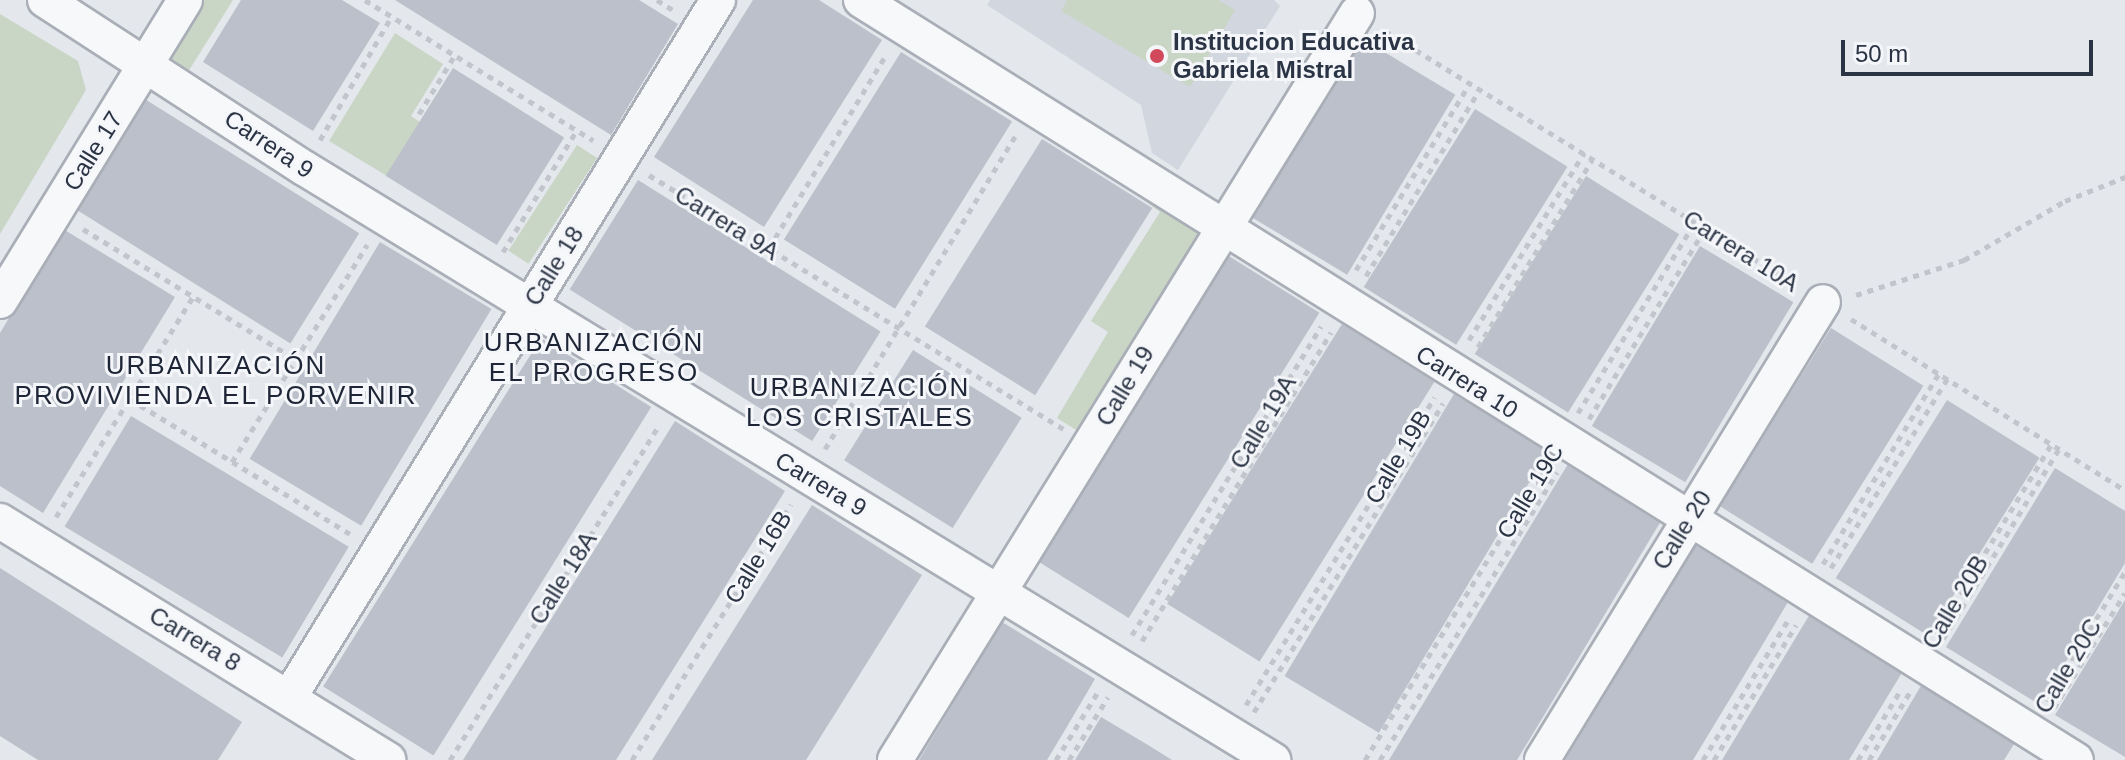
<!DOCTYPE html>
<meta charset="utf-8">
<style>
body{margin:0}
#map{position:relative;width:2125px;height:760px;overflow:hidden;background:#e4e7ec;font-family:Arial,sans-serif}
div>[style]{position:absolute}
.built>*{inset:0;background:#d2d6de}
.green>*{inset:0;background:#c9d6c5;transform-origin:0 0}
.building>*{inset:0;background:#bbc0ca;transform-origin:0 0}
.path>*{height:5px;margin-top:-2.5px;transform-origin:0;background:repeating-linear-gradient(90deg,#c2c5cb 0 6px,transparent 0 12px)}
.roads{filter:drop-shadow(2px 0 #a9aeb7) drop-shadow(-2px 0 #a9aeb7) drop-shadow(0 2px #a9aeb7) drop-shadow(0 -2px #a9aeb7)}
.minor>*{height:34px;margin:-17px;padding:0 17px;transform-origin:17px;border-radius:17px;background:#f7f8fa}
.dots>*{width:22px;height:22px;translate:-50% -50%;box-sizing:border-box;border:4px solid #f4f6f9;border-radius:50%}
span{translate:-50% -50%;white-space:nowrap;text-align:center;line-height:1.15;-webkit-text-stroke:6px #f4f6f9;paint-order:stroke}
.poi-label{font-size:24px;color:#2b3445;font-weight:700}
.left{translate:0 -50%;text-align:left}
.street-label{font-size:24px;color:#2b3445}
.neighbourhood-label{font-size:26px;color:#1d2536;letter-spacing:2px}
.scale{position:absolute;left:1841px;top:40px;width:252px;height:36px;box-sizing:border-box;border:4px solid #2b3445;border-top:0;padding-left:10px;font-size:24px;line-height:28px;white-space:nowrap;color:#2b3445;-webkit-text-stroke:6px #f4f6f9;paint-order:stroke}
</style>
<div id="map">
<div class="built">
<div style="clip-path:polygon(990px 0,1274px 0,1280px 6px,1178px 170px,1152px 153px,1141px 105px,987px 5px)"></div>
</div>
<div class="green">
<div style="clip-path:polygon(203px 0,233px 0,188px 72px,167px 59px)"></div>
<div style="clip-path:polygon(1067px 0,1218px 0,1235px 10px,1190px 87px,1061px 11px)"></div>
<div style="clip-path:polygon(0 14px,78px 61px,86px 90px,0 234px)"></div>
<div style="clip-path:polygon(395px 33px,443px 64px,411px 116px,420px 122px,387px 176px,329px 141px)"></div>
<div style="left:577px;top:145px;width:24px;height:126px;rotate:33deg"></div>
<div style="clip-path:polygon(1143px 187px,1198px 224px,1205px 245px,1089px 438px,1057px 418px,1108px 332px,1091px 321px,1160px 212px,1137px 195px)"></div>
</div>
<div class="building">
<div style="clip-path:polygon(241px 0,342px 0,380px 23px,313px 131px,203px 62px)"></div>
<div style="clip-path:polygon(395px 0,639px 0,678px 24px,611px 135px)"></div>
<div style="clip-path:polygon(753px 0,819px 0,882px 40px,764px 227px,654px 157px)"></div>
<div style="left:1361px;top:38px;width:110px;height:210px;rotate:31deg"></div>
<div style="left:901px;top:52px;width:131px;height:221px;rotate:32deg"></div>
<div style="left:453px;top:68px;width:131px;height:127px;rotate:32deg"></div>
<div style="left:143px;top:98px;width:255px;height:130px;rotate:32deg"></div>
<div style="left:1475px;top:109px;width:109px;height:210px;rotate:32deg"></div>
<div style="left:1042px;top:139px;width:130px;height:221px;rotate:32deg"></div>
<div style="left:1586px;top:176px;width:110px;height:210px;rotate:32deg"></div>
<div style="left:638px;top:180px;width:286px;height:129px;rotate:32deg"></div>
<div style="clip-path:polygon(63px 229px,175px 297px,43px 513px,0 486px,0 333px)"></div>
<div style="left:380px;top:242px;width:130px;height:253px;rotate:31deg"></div>
<div style="left:1700px;top:246px;width:109px;height:210px;rotate:31deg"></div>
<div style="left:1227px;top:255px;width:109px;height:360px;rotate:32deg"></div>
<div style="left:1342px;top:324px;width:109px;height:330px;rotate:32deg"></div>
<div style="left:1831px;top:328px;width:109px;height:210px;rotate:32deg"></div>
<div style="left:541px;top:338px;width:130px;height:411px;rotate:32deg"></div>
<div style="left:913px;top:350px;width:128px;height:130px;rotate:32deg"></div>
<div style="left:1454px;top:394px;width:110px;height:329px;rotate:31deg"></div>
<div style="left:1947px;top:400px;width:109px;height:210px;rotate:32deg"></div>
<div style="left:131px;top:416px;width:254px;height:129px;rotate:31deg"></div>
<div style="clip-path:polygon(675px 421px,785px 491px,701px 625px,616px 760px,463px 760px)"></div>
<div style="clip-path:polygon(1568px 464px,1661px 521px,1517px 760px,1389px 760px)"></div>
<div style="clip-path:polygon(2055px 468px,2125px 511px,2125px 563px,2040px 705px,1946px 647px)"></div>
<div style="clip-path:polygon(812px 505px,922px 575px,838px 709px,806px 760px,652px 760px)"></div>
<div style="clip-path:polygon(1695px 545px,1788px 602px,1742px 679px,1693px 760px,1565px 760px)"></div>
<div style="clip-path:polygon(0 568px,242px 722px,218px 760px,38px 760px,0 736px)"></div>
<div style="clip-path:polygon(2125px 600px,2125px 757px,2055px 715px)"></div>
<div style="clip-path:polygon(1810px 614px,1903px 671px,1849px 760px,1722px 760px)"></div>
<div style="clip-path:polygon(1002px 622px,1095px 679px,1065px 730px,1047px 760px,919px 760px)"></div>
<div style="clip-path:polygon(1922px 684px,2016px 741px,2004px 760px,1877px 760px)"></div>
<div style="clip-path:polygon(1101px 717px,1148px 745px,1172px 760px,1075px 760px)"></div>
</div>
<div class="path">
<div style="left:365px;top:0;width:268px;rotate:31.6deg"></div>
<div style="left:657px;top:0;width:19px;rotate:32deg"></div>
<div style="left:1385px;top:31px;width:482px;rotate:31.7deg"></div>
<div style="left:419px;top:114px;width:69px;rotate:-58.6deg"></div>
<div style="left:320px;top:140px;width:143px;rotate:-59.9deg"></div>
<div style="left:649px;top:175px;width:486px;rotate:31.5deg"></div>
<div style="left:83px;top:229px;width:249px;rotate:31.5deg"></div>
<div style="left:769px;top:248px;width:226px;rotate:-58.8deg"></div>
<div style="left:503px;top:252px;width:143px;rotate:-58.8deg"></div>
<div style="left:1356px;top:270px;width:219px;rotate:-58.6deg"></div>
<div style="left:1366px;top:276px;width:219px;rotate:-58.6deg"></div>
<div style="left:1856px;top:295px;width:114px;rotate:-18deg"></div>
<div style="left:1964px;top:260px;width:117px;rotate:-30.3deg"></div>
<div style="left:2065px;top:201px;width:65px;rotate:-21.8deg"></div>
<div style="left:1851px;top:319px;width:323px;rotate:32deg"></div>
<div style="left:1469px;top:340px;width:220px;rotate:-58.4deg"></div>
<div style="left:1478px;top:347px;width:219px;rotate:-58.6deg"></div>
<div style="left:130px;top:399px;width:258px;rotate:31.5deg"></div>
<div style="left:1578px;top:413px;width:224px;rotate:-58.5deg"></div>
<div style="left:1589px;top:419px;width:223px;rotate:-58.6deg"></div>
<div style="left:825px;top:449px;width:366px;rotate:-58.7deg"></div>
<div style="left:232px;top:462px;width:256px;rotate:-58.1deg"></div>
<div style="left:56px;top:517px;width:259px;rotate:-58.1deg"></div>
<div style="left:1823px;top:564px;width:223px;rotate:-58.7deg"></div>
<div style="left:1831px;top:568px;width:223px;rotate:-58.4deg"></div>
<div style="left:1132px;top:635px;width:362px;rotate:-58.5deg"></div>
<div style="left:1935px;top:635px;width:223px;rotate:-58.6deg"></div>
<div style="left:1943px;top:639px;width:223px;rotate:-58.6deg"></div>
<div style="left:1142px;top:641px;width:362px;rotate:-58.5deg"></div>
<div style="left:2046px;top:701px;width:151px;rotate:-58.5deg"></div>
<div style="left:1246px;top:705px;width:361px;rotate:-58.5deg"></div>
<div style="left:2054px;top:708px;width:135px;rotate:-58.3deg"></div>
<div style="left:1254px;top:712px;width:362px;rotate:-58.5deg"></div>
<div style="left:450px;top:760px;width:396px;rotate:-58deg"></div>
<div style="left:632px;top:760px;width:301px;rotate:-58.1deg"></div>
<div style="left:1056px;top:760px;width:80px;rotate:-58.3deg"></div>
<div style="left:1069px;top:760px;width:74px;rotate:-58.2deg"></div>
<div style="left:1365px;top:760px;width:346px;rotate:-58.5deg"></div>
<div style="left:1380px;top:760px;width:338px;rotate:-58.4deg"></div>
<div style="left:1703px;top:760px;width:164px;rotate:-58.7deg"></div>
<div style="left:1714px;top:760px;width:158px;rotate:-58.7deg"></div>
<div style="left:1858px;top:760px;width:84px;rotate:-58.6deg"></div>
<div style="left:1869px;top:760px;width:79px;rotate:-58.9deg"></div>
</div>
<div class="roads">
<div class="minor">
<div style="left:45px;top:0;width:309px;rotate:33deg"></div>
<div style="left:304px;top:168px;width:1136px;rotate:31.42deg"></div>
<div style="left:861px;top:0;width:1433px;rotate:32.03deg"></div>
<div style="left:0;top:301px;width:353px;rotate:-58.4deg"></div>
<div style="left:0;top:521px;width:456px;rotate:31.6deg"></div>
<div style="left:290px;top:696px;width:817px;rotate:-58.41deg"></div>
<div style="left:895px;top:760px;width:878px;rotate:-58.26deg"></div>
<div style="left:1542px;top:760px;width:537px;rotate:-58.47deg"></div>
</div>
</div>
<div class="dots">
<div style="left:1157px;top:56px;background:#d1495b"></div>
</div>
<div class="poi-label">
<span class="left" style="left:1173px;top:56px">Institucion Educativa<br>Gabriela Mistral</span>
</div>
<div class="street-label">
<span style="left:269px;top:144px;rotate:34deg">Carrera 9</span>
<span style="left:93px;top:151px;rotate:-58deg">Calle 17</span>
<span style="left:727px;top:223px;rotate:32deg">Carrera 9A</span>
<span style="left:1741px;top:251px;rotate:32deg">Carrera 10A</span>
<span style="left:554px;top:266px;rotate:-58deg">Calle 18</span>
<span style="left:1467px;top:382px;rotate:32deg">Carrera 10</span>
<span style="left:1125px;top:386px;rotate:-59deg">Calle 19</span>
<span style="left:1263px;top:422px;rotate:-59deg">Calle 19A</span>
<span style="left:1398px;top:457px;rotate:-59deg">Calle 19B</span>
<span style="left:821px;top:484px;rotate:31deg">Carrera 9</span>
<span style="left:1530px;top:491px;rotate:-59deg">Calle 19C</span>
<span style="left:1682px;top:530px;rotate:-58deg">Calle 20</span>
<span style="left:758px;top:557px;rotate:-58deg">Calle 16B</span>
<span style="left:563px;top:578px;rotate:-58deg">Calle 18A</span>
<span style="left:1955px;top:602px;rotate:-59deg">Calle 20B</span>
<span style="left:195px;top:639px;rotate:31deg">Carrera 8</span>
<span style="left:2068px;top:666px;rotate:-59deg">Calle 20C</span>
</div>
<div class="neighbourhood-label">
<span style="left:594px;top:358px">URBANIZACIÓN<br>EL PROGRESO</span>
<span style="left:216px;top:381px">URBANIZACIÓN<br>PROVIVIENDA EL PORVENIR</span>
<span style="left:860px;top:403px">URBANIZACIÓN<br>LOS CRISTALES</span>
</div>
<div class="scale">50 m</div>
</div>
